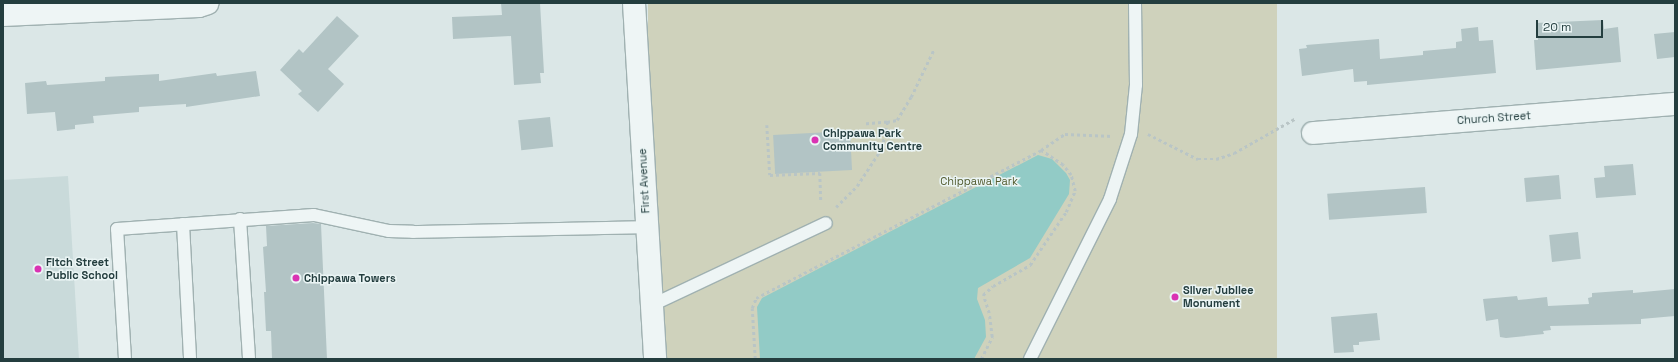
<!DOCTYPE html>
<style>
body{margin:0}
#map{position:relative;width:1678px;height:362px;overflow:hidden;background:#dbe7e7;font-family:"Space Grotesk",sans-serif}
div>[style]{position:absolute}
.built>*{inset:0;background:#c9dada}
.green>*{inset:0;background:#cfd2bc;transform-origin:0 0}
.water>*{inset:0;background:#92cbc6}
.building>*{inset:0;background:#b2c4c5;transform-origin:0 0}
.path>*{height:2.5px;margin-top:-1.25px;transform-origin:0;background:repeating-linear-gradient(90deg,#b9c5c6 0 3px,transparent 0 6px)}
.roads{filter:drop-shadow(1px 0 #a0b1b1) drop-shadow(-1px 0 #a0b1b1) drop-shadow(0 1px #a0b1b1) drop-shadow(0 -1px #a0b1b1)}
.service>*{height:12px;margin:-6px;padding:0 6px;transform-origin:6px;border-radius:6px;background:#eef5f5}
.minor>*{height:22px;margin:-11px;padding:0 11px;transform-origin:11px;border-radius:11px;background:#eef5f5}
.tertiary>*{height:22px;margin:-11px;padding:0 11px;transform-origin:11px;border-radius:11px;background:#eef5f5}
.dots>*{width:11px;height:11px;translate:-50% -50%;box-sizing:border-box;border:2px solid #ebf5f5;border-radius:50%}
span{translate:-50% -50%;white-space:nowrap;text-align:center;line-height:1.15;-webkit-text-stroke:3px #ebf5f5;paint-order:stroke}
.street-label{font-size:11px;color:#243e3f}
.poi-label{font-size:11px;color:#243e3f;font-weight:700}
.left{translate:0 -50%;text-align:left}
.park-label{font-size:11px;color:#535c30}
.frame{position:absolute;inset:0;border:4px solid #243e3f;pointer-events:none}
.scale{position:absolute;left:1536px;top:20px;width:67px;height:18px;box-sizing:border-box;border:2px solid #243e3f;border-top:0;padding-left:5px;font-size:12px;line-height:14px;white-space:nowrap;color:#243e3f;-webkit-text-stroke:3px #ebf5f5;paint-order:stroke}
</style>
<div id="map">
<div class="built">
<div style="clip-path:polygon(68px 176px,79px 359px,3px 359px,3px 180px)"></div>
</div>
<div class="green">
<div style="left:648px;top:3px;width:629px;height:357px"></div>
</div>
<div class="water">
<div style="clip-path:polygon(1038px 155px,1052px 159px,1066px 173px,1070px 180px,1069px 194px,1030px 258px,978px 288px,977px 299px,985px 320px,986px 337px,974px 359px,760px 359px,757px 307px,762px 298px)"></div>
</div>
<div class="building">
<div style="clip-path:polygon(501px 3px,540px 3px,544px 73px,540px 73px,541px 83px,514px 85px,511px 36px,453px 39px,452px 17px,502px 15px)"></div>
<div style="clip-path:polygon(337px 16px,359px 36px,328px 69px,344px 84px,318px 112px,298px 94px,302px 91px,280px 70px,299px 49px,303px 53px)"></div>
<div style="clip-path:polygon(1603px 20px,1604px 29px,1618px 27px,1621px 62px,1536px 70px,1534px 40px,1538px 40px,1536px 23px)"></div>
<div style="clip-path:polygon(1478px 27px,1479px 41px,1493px 40px,1496px 73px,1367px 85px,1367px 81px,1354px 82px,1353px 69px,1302px 76px,1299px 49px,1307px 48px,1306px 45px,1379px 39px,1380px 59px,1423px 55px,1423px 51px,1456px 48px,1456px 42px,1462px 41px,1461px 29px)"></div>
<div style="clip-path:polygon(1675px 32px,1675px 57px,1657px 59px,1654px 34px)"></div>
<div style="clip-path:polygon(256px 71px,260px 96px,186px 107px,186px 104px,139px 107px,139px 112px,93px 116px,94px 123px,75px 125px,75px 129px,57px 131px,55px 112px,27px 114px,25px 83px,46px 81px,47px 85px,105px 81px,105px 77px,159px 74px,159px 81px,216px 73px,217px 76px)"></div>
<div style="left:550px;top:117px;width:30px;height:32px;rotate:84deg"></div>
<div style="left:850px;top:131px;width:39px;height:77px;rotate:87deg"></div>
<div style="clip-path:polygon(1633px 164px,1636px 195px,1596px 198px,1594px 178px,1605px 177px,1604px 166px)"></div>
<div style="left:1559px;top:175px;width:24px;height:35px;rotate:85deg"></div>
<div style="left:1425px;top:187px;width:26px;height:98px;rotate:86deg"></div>
<div style="clip-path:polygon(313px 223px,321px 224px,327px 359px,272px 359px,271px 331px,266px 331px,264px 292px,266px 292px,263px 247px,267px 246px,266px 226px)"></div>
<div style="left:1578px;top:232px;width:27px;height:29px;rotate:84deg"></div>
<div style="clip-path:polygon(1675px 289px,1675px 316px,1641px 319px,1641px 324px,1550px 326px,1551px 330px,1543px 331px,1544px 334px,1506px 338px,1500px 337px,1498px 319px,1486px 321px,1483px 299px,1517px 296px,1518px 300px,1547px 297px,1548px 306px,1589px 304px,1588px 298px,1592px 297px,1592px 293px,1633px 290px,1633px 293px)"></div>
<div style="clip-path:polygon(1377px 313px,1380px 340px,1359px 342px,1359px 345px,1353px 345px,1354px 352px,1334px 353px,1331px 317px)"></div>
</div>
<div class="path">
<div style="left:887px;top:122px;width:10px;rotate:-11deg"></div>
<div style="left:897px;top:120px;width:27px;rotate:-59deg"></div>
<div style="left:911px;top:97px;width:53px;rotate:-64.4deg"></div>
<div style="left:767px;top:125px;width:50px;rotate:86.6deg"></div>
<div style="left:770px;top:175px;width:50px;rotate:-2.3deg"></div>
<div style="left:820px;top:173px;width:29px;rotate:88deg"></div>
<div style="left:1148px;top:134px;width:56px;rotate:26.6deg"></div>
<div style="left:1198px;top:159px;width:18px"></div>
<div style="left:1216px;top:159px;width:19px;rotate:-18deg"></div>
<div style="left:1234px;top:153px;width:71px;rotate:-29.4deg"></div>
<div style="left:836px;top:207px;width:30px;rotate:-45deg"></div>
<div style="left:857px;top:186px;width:45px;rotate:-56.7deg"></div>
<div style="left:882px;top:148px;width:26px;rotate:-79deg"></div>
<div style="left:887px;top:122px;width:23px;rotate:175deg"></div>
<div style="left:755px;top:359px;width:51px;rotate:-93.4deg"></div>
<div style="left:752px;top:308px;width:11px;rotate:-68deg"></div>
<div style="left:756px;top:298px;width:321px;rotate:-27.4deg"></div>
<div style="left:1041px;top:150px;width:29px;rotate:-34deg"></div>
<div style="left:1065px;top:134px;width:48px;rotate:2.4deg"></div>
<div style="left:981px;top:359px;width:25px;rotate:-63deg"></div>
<div style="left:992px;top:337px;width:24px;rotate:-97deg"></div>
<div style="left:989px;top:313px;width:19px;rotate:-108deg"></div>
<div style="left:983px;top:295px;width:13px;rotate:-42deg"></div>
<div style="left:993px;top:286px;width:43px;rotate:-29.6deg"></div>
<div style="left:1030px;top:265px;width:64px;rotate:-55.8deg"></div>
<div style="left:1066px;top:212px;width:23px;rotate:-67deg"></div>
<div style="left:1075px;top:191px;width:16px;rotate:-104deg"></div>
<div style="left:1071px;top:175px;width:13px;rotate:-129deg"></div>
<div style="left:1063px;top:165px;width:27px;rotate:-146deg"></div>
</div>
<div class="roads">
<div class="service">
<div style="left:240px;top:219px;width:140px;rotate:86.3deg"></div>
<div style="left:183px;top:224px;width:135px;rotate:87deg"></div>
<div style="left:652px;top:305px;width:192px;rotate:-25.2deg"></div>
<div style="left:125px;top:359px;width:130px;rotate:-93.5deg"></div>
<div style="left:117px;top:229px;width:197px;rotate:-4.1deg"></div>
<div style="left:314px;top:215px;width:77px;rotate:12deg"></div>
<div style="left:389px;top:231px;width:24px;rotate:2deg"></div>
<div style="left:413px;top:232px;width:234px;rotate:-1.2deg"></div>
<div style="left:1030px;top:359px;width:179px;rotate:-63.4deg"></div>
<div style="left:1110px;top:199px;width:68px;rotate:-72.1deg"></div>
<div style="left:1131px;top:134px;width:49px;rotate:-84.2deg"></div>
<div style="left:1136px;top:85px;width:82px;rotate:-90.7deg"></div>
</div>
<div class="minor">
<div style="left:3px;top:15px;width:196px;rotate:-2.6deg"></div>
<div style="left:199px;top:6px;width:9px;rotate:-18deg"></div>
<div style="left:1313px;top:133px;width:363px;rotate:-4.6deg"></div>
</div>
<div class="tertiary">
<div style="left:634px;top:3px;width:357px;rotate:86.6deg"></div>
</div>
</div>
<div class="dots">
<div style="left:815px;top:140px;background:#da33b3"></div>
<div style="left:38px;top:269px;background:#da33b3"></div>
<div style="left:296px;top:278px;background:#da33b3"></div>
<div style="left:1175px;top:297px;background:#da33b3"></div>
</div>
<div class="street-label">
<span style="left:1494px;top:118px;rotate:-4deg">Church Street</span>
<span style="left:644px;top:181px;rotate:-93deg">First Avenue</span>
</div>
<div class="poi-label">
<span class="left" style="left:823px;top:140px">Chippawa Park<br>Community Centre</span>
<span class="left" style="left:46px;top:269px">Fitch Street<br>Public School</span>
<span class="left" style="left:304px;top:278px">Chippawa Towers</span>
<span class="left" style="left:1183px;top:297px">Silver Jubilee<br>Monument</span>
</div>
<div class="park-label">
<span style="left:979px;top:181px">Chippawa Park</span>
</div>
<div class="frame"></div>
<div class="scale">20 m</div>
</div>
